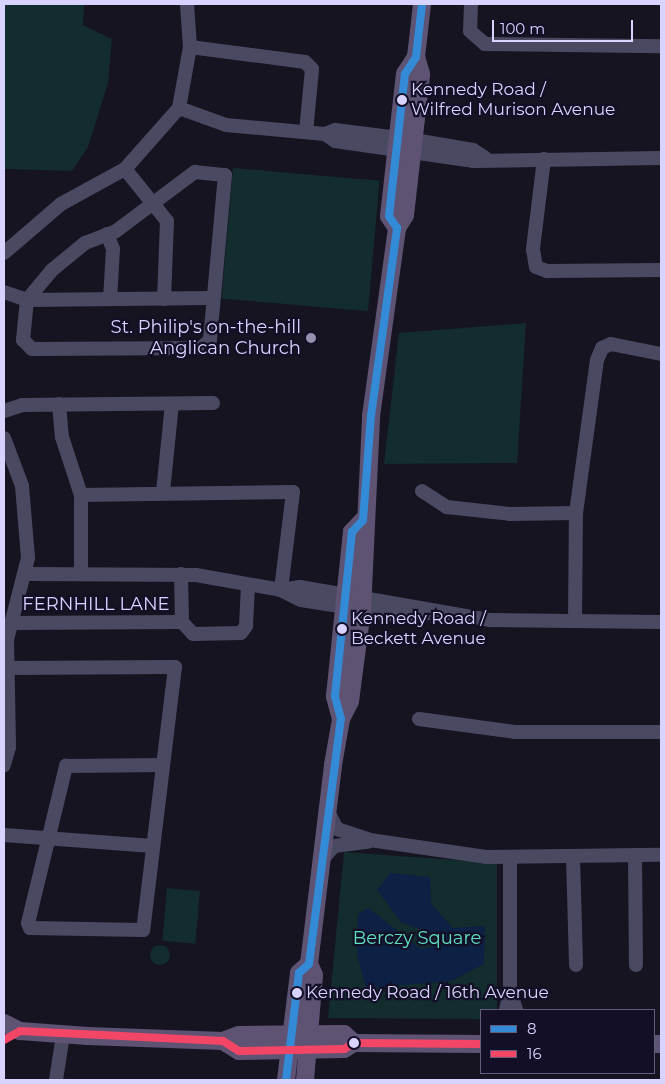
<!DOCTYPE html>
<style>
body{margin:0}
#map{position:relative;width:665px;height:1084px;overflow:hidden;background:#161421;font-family:Montserrat,sans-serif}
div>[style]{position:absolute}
.green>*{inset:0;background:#132c2d;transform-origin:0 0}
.round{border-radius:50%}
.water>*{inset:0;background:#0d2144}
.minor>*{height:14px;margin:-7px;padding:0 7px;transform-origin:7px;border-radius:7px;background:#4a4962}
.major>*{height:18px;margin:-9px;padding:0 9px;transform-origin:9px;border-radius:9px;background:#5e5373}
.bus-1>*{height:8px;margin:-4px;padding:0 4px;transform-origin:4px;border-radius:4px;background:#338bd7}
.bus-2>*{height:8px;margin:-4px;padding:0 4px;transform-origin:4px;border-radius:4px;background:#f34667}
.dots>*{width:14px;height:14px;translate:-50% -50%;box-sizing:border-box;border:2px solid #130f26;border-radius:50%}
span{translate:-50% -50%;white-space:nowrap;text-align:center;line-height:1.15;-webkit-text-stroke:4.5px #130f26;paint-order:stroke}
.bus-label{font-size:17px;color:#d9d4ff}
.left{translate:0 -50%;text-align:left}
.poi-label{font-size:18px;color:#d9d4ff}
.right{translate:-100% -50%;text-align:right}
.street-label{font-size:18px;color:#d9d4ff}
.park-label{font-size:18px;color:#5fe0c0}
.frame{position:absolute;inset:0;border:5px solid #d9d4ff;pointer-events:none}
.legend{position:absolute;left:480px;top:1009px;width:175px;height:65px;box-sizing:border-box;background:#130f26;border:1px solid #625e7d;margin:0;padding:6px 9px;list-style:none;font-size:15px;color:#d9d4ff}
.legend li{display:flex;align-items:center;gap:10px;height:25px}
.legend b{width:25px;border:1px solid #625e7d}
.scale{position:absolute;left:492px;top:20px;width:141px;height:22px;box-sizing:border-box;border:2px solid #d9d4ff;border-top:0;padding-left:6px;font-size:15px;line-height:18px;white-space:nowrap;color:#d9d4ff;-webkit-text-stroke:4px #130f26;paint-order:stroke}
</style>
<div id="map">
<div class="green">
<div style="clip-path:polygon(4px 4px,84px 4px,83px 25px,112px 39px,108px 83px,88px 147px,72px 171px,4px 169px)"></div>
<div style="left:233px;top:168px;width:147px;height:131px;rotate:5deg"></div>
<div style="clip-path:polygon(526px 323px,517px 463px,384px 464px,399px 333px)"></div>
<div style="clip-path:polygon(344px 852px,497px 863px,497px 1010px,481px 1010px,481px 1019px,328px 1018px)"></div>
<div style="left:167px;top:888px;width:33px;height:53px;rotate:5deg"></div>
<div class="round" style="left:150px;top:945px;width:20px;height:20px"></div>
</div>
<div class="water">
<div style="clip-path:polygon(390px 873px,430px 877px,431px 904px,453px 928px,485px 926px,484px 964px,451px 981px,366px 988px,357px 955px,358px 914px,368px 908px,421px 949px,442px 945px,435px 935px,401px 922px,377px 890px)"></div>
</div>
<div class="minor">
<div style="left:471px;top:4px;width:27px;rotate:92deg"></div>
<div style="left:470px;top:31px;width:20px;rotate:41deg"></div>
<div style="left:485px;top:44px;width:176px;rotate:0.7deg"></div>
<div style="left:190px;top:47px;width:116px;rotate:7.4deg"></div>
<div style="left:305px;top:62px;width:10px;rotate:45deg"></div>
<div style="left:312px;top:69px;width:63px;rotate:95.4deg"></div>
<div style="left:179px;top:108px;width:50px;rotate:19.9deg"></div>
<div style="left:226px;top:125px;width:99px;rotate:5.2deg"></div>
<div style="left:325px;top:134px;width:12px;rotate:35deg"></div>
<div style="left:335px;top:141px;width:139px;rotate:8.2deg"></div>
<div style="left:473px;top:161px;width:188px;rotate:-0.9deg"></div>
<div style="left:325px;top:134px;width:11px;rotate:-22deg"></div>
<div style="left:335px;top:130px;width:80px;rotate:7.2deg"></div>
<div style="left:414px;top:140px;width:60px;rotate:9.6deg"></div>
<div style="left:473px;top:150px;width:13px;rotate:32deg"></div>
<div style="left:544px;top:159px;width:91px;rotate:97deg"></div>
<div style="left:533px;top:249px;width:18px;rotate:81deg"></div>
<div style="left:536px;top:267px;width:12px;rotate:20deg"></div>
<div style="left:547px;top:271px;width:114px;rotate:-0.5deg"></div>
<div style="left:125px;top:169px;width:67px;rotate:51.1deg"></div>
<div style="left:167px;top:221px;width:78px;rotate:92.2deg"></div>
<div style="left:195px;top:172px;width:30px;rotate:6deg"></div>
<div style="left:225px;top:175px;width:166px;rotate:95.2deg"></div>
<div style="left:210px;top:340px;width:12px;rotate:138deg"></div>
<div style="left:201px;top:348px;width:169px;rotate:179.7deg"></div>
<div style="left:32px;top:349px;width:13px;rotate:-135deg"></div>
<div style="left:23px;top:340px;width:40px;rotate:-84.3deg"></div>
<div style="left:27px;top:300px;width:39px;rotate:-50deg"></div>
<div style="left:52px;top:270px;width:43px;rotate:-39.3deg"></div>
<div style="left:85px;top:243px;width:33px;rotate:-21deg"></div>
<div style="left:116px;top:231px;width:99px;rotate:-36.8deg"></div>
<div style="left:107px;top:234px;width:16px;rotate:68deg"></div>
<div style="left:113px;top:249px;width:50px;rotate:93.4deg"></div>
<div style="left:4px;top:253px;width:75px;rotate:-40.7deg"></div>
<div style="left:61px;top:204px;width:73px;rotate:-28.7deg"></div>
<div style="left:125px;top:169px;width:81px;rotate:-48.5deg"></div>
<div style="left:179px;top:108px;width:62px;rotate:-79.8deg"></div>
<div style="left:190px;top:47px;width:43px;rotate:-94deg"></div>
<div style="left:4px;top:292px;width:24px;rotate:19deg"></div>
<div style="left:27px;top:300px;width:186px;rotate:-0.6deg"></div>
<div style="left:59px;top:404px;width:33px;rotate:85deg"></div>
<div style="left:62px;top:437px;width:61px;rotate:71.9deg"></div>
<div style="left:81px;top:495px;width:79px;rotate:90deg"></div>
<div style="left:4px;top:411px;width:19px;rotate:-18deg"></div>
<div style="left:22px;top:405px;width:191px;rotate:-0.6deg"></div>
<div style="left:4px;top:438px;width:51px;rotate:69.4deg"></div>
<div style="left:22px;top:486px;width:72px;rotate:85.2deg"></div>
<div style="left:28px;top:558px;width:85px;rotate:104.4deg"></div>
<div style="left:7px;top:640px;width:107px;rotate:88.9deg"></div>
<div style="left:9px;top:747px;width:19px;rotate:106deg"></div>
<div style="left:422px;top:491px;width:30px;rotate:33deg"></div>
<div style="left:447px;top:507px;width:63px;rotate:6.3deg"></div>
<div style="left:510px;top:514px;width:66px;rotate:-0.9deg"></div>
<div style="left:163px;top:492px;width:88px;rotate:-84.2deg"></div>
<div style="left:81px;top:495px;width:212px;rotate:-0.8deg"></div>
<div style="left:293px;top:492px;width:99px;rotate:97deg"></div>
<div style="left:27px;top:574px;width:169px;rotate:0.3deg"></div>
<div style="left:196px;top:575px;width:86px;rotate:10deg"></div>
<div style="left:281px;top:590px;width:22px;rotate:27deg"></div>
<div style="left:301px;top:600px;width:108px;rotate:9deg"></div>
<div style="left:408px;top:617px;width:25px;rotate:-12deg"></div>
<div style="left:181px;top:574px;width:48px;rotate:88.8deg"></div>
<div style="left:182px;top:622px;width:16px;rotate:47deg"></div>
<div style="left:193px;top:634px;width:48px;rotate:-1.2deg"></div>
<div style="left:241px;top:633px;width:9px;rotate:-54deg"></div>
<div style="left:246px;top:626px;width:41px;rotate:-87.2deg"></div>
<div style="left:281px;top:590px;width:19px;rotate:-9deg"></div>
<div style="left:300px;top:587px;width:193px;rotate:9.9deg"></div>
<div style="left:490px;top:620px;width:171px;rotate:0.7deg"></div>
<div style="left:575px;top:621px;width:108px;rotate:-89.5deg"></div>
<div style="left:576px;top:513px;width:154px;rotate:-82.2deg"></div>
<div style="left:597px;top:360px;width:13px;rotate:-67deg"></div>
<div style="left:602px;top:348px;width:10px;rotate:-24deg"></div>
<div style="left:611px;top:344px;width:51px;rotate:11.3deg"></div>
<div style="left:11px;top:623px;width:171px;rotate:-0.3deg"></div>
<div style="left:7px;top:668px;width:168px;rotate:-0.3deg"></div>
<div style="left:175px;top:667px;width:265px;rotate:96.9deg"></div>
<div style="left:143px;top:930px;width:113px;rotate:-179deg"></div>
<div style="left:30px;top:928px;width:5px;rotate:-112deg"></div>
<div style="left:28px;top:923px;width:162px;rotate:-76.4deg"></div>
<div style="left:66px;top:766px;width:97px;rotate:-0.6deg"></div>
<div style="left:419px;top:719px;width:97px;rotate:7.7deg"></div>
<div style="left:515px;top:732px;width:146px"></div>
<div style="left:327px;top:810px;width:21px;rotate:62deg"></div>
<div style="left:337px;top:829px;width:35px;rotate:18deg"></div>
<div style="left:370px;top:840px;width:117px;rotate:8.3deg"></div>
<div style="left:486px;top:857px;width:175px;rotate:-0.7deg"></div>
<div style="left:4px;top:835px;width:149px;rotate:4.2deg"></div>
<div style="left:635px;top:855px;width:110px;rotate:89.5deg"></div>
<div style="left:573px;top:856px;width:109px;rotate:88.4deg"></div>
<div style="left:321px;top:861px;width:20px;rotate:-49deg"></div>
<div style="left:334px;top:846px;width:34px;rotate:-7deg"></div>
<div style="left:510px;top:991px;width:20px;rotate:72deg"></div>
<div style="left:506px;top:1010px;width:19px;rotate:-78deg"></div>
<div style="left:510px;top:991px;width:132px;rotate:-90deg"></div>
<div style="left:56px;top:1080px;width:46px;rotate:-81.2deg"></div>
</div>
<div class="major">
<div style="left:397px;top:228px;width:14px;rotate:-124deg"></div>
<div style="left:389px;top:216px;width:143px;rotate:-83.6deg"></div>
<div style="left:405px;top:74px;width:20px;rotate:-57deg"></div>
<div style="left:341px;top:719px;width:24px;rotate:-105deg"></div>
<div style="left:335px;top:696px;width:165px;rotate:-84.1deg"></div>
<div style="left:352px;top:532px;width:16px;rotate:-47deg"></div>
<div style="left:4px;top:1023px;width:18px;rotate:27deg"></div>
<div style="left:20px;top:1031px;width:68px;rotate:4.2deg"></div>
<div style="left:88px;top:1036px;width:135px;rotate:2.1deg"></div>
<div style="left:223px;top:1041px;width:17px;rotate:-21deg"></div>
<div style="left:239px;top:1035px;width:105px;rotate:-0.5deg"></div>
<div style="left:344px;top:1034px;width:13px;rotate:42deg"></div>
<div style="left:223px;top:1041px;width:19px;rotate:32deg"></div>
<div style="left:239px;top:1051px;width:105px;rotate:-1.1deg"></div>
<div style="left:344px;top:1049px;width:12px;rotate:-31deg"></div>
<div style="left:354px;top:1043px;width:127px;rotate:0.5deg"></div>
<div style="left:654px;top:1044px;width:7px"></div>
<div style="left:286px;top:1080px;width:108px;rotate:-83.1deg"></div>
<div style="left:299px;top:973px;width:13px;rotate:-42deg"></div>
<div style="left:305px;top:1080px;width:105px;rotate:-85.1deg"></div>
<div style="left:314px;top:975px;width:12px;rotate:-114deg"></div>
<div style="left:309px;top:964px;width:200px;rotate:-83.1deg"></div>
<div style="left:333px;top:765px;width:47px;rotate:-80.1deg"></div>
<div style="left:341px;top:719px;width:20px;rotate:-63deg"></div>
<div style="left:350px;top:701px;width:92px;rotate:-82.5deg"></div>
<div style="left:362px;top:610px;width:194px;rotate:-87.3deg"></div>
<div style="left:371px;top:416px;width:190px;rotate:-82.1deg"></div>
<div style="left:397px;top:228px;width:15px;rotate:-58deg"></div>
<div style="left:405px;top:215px;width:142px;rotate:-83.5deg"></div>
<div style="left:421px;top:74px;width:18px;rotate:-106deg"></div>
<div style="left:416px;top:57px;width:53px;rotate:-83.5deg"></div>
</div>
<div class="bus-1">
<div style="left:286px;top:1080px;width:108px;rotate:-83.1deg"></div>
<div style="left:299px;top:973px;width:13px;rotate:-42deg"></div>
<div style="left:309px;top:964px;width:247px;rotate:-82.6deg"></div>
<div style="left:341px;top:719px;width:24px;rotate:-105deg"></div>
<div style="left:335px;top:696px;width:165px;rotate:-84.1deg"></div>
<div style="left:352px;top:532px;width:16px;rotate:-47deg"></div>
<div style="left:363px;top:520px;width:104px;rotate:-85.6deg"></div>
<div style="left:371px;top:416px;width:190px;rotate:-82.1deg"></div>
<div style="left:397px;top:228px;width:14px;rotate:-124deg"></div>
<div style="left:389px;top:216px;width:143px;rotate:-83.6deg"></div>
<div style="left:405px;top:74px;width:20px;rotate:-57deg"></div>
<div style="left:416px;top:57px;width:53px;rotate:-83.5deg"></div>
</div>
<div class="bus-2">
<div style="left:4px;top:1040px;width:18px;rotate:-29deg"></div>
<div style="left:20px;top:1031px;width:203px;rotate:2.8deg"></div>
<div style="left:223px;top:1041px;width:19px;rotate:32deg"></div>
<div style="left:239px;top:1051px;width:105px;rotate:-1.1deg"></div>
<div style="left:344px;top:1049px;width:12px;rotate:-31deg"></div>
<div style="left:354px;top:1043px;width:127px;rotate:0.5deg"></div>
</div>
<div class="dots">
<div style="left:402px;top:100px;background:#d9d4ff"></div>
<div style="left:311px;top:338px;background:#9591b1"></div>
<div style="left:342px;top:629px;background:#d9d4ff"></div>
<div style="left:297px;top:993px;background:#d9d4ff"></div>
<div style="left:354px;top:1043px;background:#d9d4ff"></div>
</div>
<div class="bus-label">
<span class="left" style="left:411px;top:100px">Kennedy Road /<br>Wilfred Murison Avenue</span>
<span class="left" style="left:351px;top:629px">Kennedy Road /<br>Beckett Avenue</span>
<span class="left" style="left:306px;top:993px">Kennedy Road / 16th Avenue</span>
</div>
<div class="poi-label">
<span class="right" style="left:301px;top:338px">St. Philip's on-the-hill<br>Anglican Church</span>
</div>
<div class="street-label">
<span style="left:96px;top:604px">FERNHILL LANE</span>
</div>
<div class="park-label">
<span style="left:417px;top:938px">Berczy Square</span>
</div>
<div class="frame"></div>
<ul class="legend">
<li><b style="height:6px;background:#338bd7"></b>8</li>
<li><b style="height:6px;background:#f34667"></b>16</li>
</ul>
<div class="scale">100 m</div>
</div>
